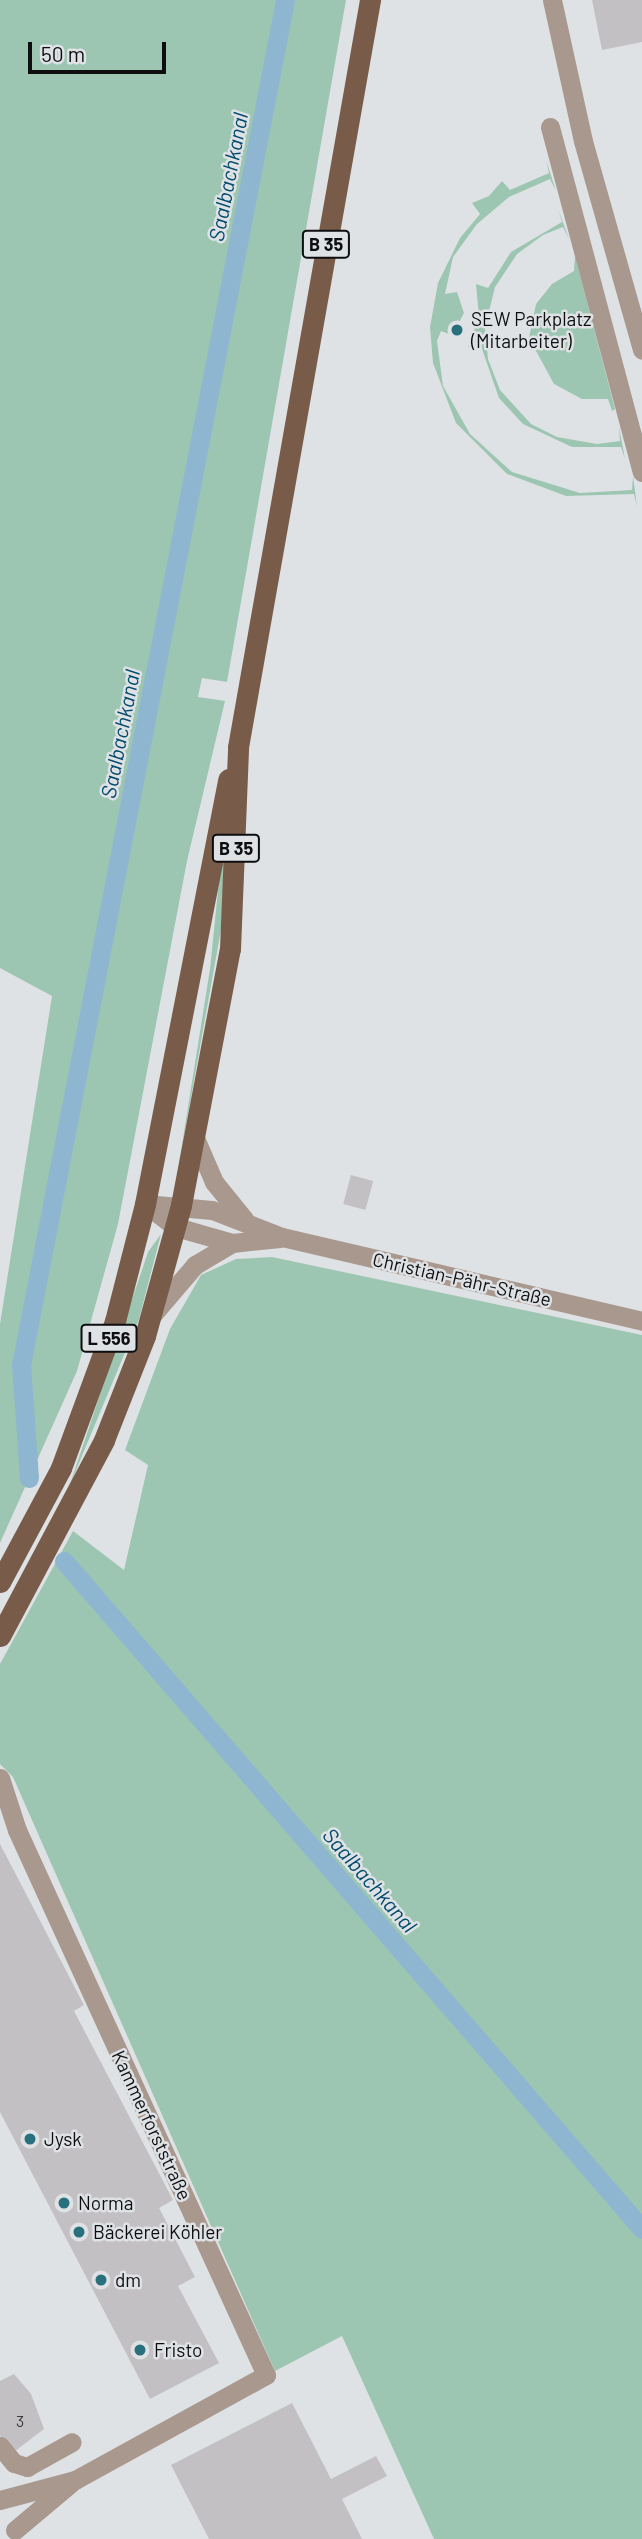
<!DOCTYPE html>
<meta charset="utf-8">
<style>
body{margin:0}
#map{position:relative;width:642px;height:2539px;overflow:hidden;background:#dfe2e5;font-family:Barlow,sans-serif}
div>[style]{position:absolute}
.green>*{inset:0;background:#9cc6b1}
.canal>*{height:19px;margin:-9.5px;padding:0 9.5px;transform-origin:9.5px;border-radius:9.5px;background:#8fb6d0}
.building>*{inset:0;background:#c3c0c3;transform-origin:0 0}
.minor>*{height:19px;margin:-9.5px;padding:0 9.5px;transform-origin:9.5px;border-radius:9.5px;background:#a9988e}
.major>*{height:21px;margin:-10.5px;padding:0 10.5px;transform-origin:10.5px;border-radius:10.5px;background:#785b49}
.dots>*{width:19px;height:19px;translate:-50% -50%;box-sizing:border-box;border:4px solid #dfe2e5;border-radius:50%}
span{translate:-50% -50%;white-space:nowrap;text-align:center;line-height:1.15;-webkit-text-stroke:5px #dfe2e5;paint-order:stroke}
.number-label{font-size:16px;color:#3b3a3d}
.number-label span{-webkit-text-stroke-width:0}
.shield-label span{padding:2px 5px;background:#dfe2e5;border:2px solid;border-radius:5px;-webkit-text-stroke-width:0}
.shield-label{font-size:18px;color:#0e0e10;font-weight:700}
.poi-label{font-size:19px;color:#0e0e10}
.left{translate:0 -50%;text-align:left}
.street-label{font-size:19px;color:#0e0e10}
.water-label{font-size:21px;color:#004a6c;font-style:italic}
.scale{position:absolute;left:28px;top:42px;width:138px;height:32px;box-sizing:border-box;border:4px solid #0e0e10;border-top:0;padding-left:9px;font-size:21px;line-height:24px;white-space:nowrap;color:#0e0e10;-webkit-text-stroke:5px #dfe2e5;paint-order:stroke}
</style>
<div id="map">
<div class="green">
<div style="clip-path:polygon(0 0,346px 0,227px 682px,202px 678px,198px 697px,225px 701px,187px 861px,118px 1224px,77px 1371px,0 1543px,0 1324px,52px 996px,0 968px)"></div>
<div style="clip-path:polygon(546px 160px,556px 191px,550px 179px,509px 197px,477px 224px,453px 257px,445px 294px,457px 292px,464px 313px,452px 335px,441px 331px,437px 341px,443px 386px,470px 434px,512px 472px,580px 493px,632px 490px,633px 476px,637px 507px,634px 494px,566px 496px,507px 474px,456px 423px,433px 363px,430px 327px,438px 283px,460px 238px,480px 214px,472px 203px,489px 196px,502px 181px,510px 190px,549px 173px)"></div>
<div style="clip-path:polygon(558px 209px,569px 239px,563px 227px,543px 235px,517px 254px,495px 287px,485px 328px,488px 359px,500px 390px,531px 424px,557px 437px,597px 444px,620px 441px,619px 427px,625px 459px,621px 447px,572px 447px,523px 424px,499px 398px,481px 346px,468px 347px,479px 317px,476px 284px,488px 288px,511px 252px,562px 222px)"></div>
<div style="clip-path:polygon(575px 256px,615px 409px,612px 411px,608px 399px,582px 399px,554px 384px,529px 338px,536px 304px,552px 284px,574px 271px)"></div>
<div style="clip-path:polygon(224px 832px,224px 913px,178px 1170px,210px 969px)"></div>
<div style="clip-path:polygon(161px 1234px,139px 1319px,69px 1487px,148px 1252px)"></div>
<div style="clip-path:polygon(272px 1257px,642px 1335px,642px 2539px,434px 2539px,342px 2336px,275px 2371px,13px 1777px,0 1764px,0 1664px,73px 1531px,124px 1570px,148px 1465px,125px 1450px,170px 1329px,201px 1275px,236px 1259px)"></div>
</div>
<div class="canal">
<div style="left:29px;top:1478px;width:113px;rotate:-94deg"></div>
<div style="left:21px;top:1365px;width:1390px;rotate:-79.05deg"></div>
<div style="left:64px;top:1561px;width:883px;rotate:49.13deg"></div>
</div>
<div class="building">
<div style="clip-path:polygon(592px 0,642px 0,642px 42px,602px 50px)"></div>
<div style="left:351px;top:1175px;width:23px;height:30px;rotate:15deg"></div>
<div style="clip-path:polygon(0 1844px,84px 2005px,74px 2011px,173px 2200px,159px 2208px,195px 2277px,178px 2286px,219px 2363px,150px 2399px,0 2112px)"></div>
<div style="clip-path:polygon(14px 2374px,31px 2394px,44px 2429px,10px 2455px,0 2435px,0 2381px)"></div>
<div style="clip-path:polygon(292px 2403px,331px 2479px,376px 2456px,387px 2476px,342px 2499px,362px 2539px,209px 2539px,171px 2465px)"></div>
</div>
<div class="minor">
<div style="left:552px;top:0;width:144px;rotate:77.6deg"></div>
<div style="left:583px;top:141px;width:217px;rotate:74.2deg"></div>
<div style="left:550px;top:127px;width:357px;rotate:75.1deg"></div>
<div style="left:195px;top:1138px;width:48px;rotate:66.6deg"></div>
<div style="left:214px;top:1182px;width:48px;rotate:51deg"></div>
<div style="left:145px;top:1204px;width:67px;rotate:5.1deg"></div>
<div style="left:212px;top:1210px;width:75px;rotate:21.1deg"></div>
<div style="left:282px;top:1237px;width:370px;rotate:13.1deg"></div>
<div style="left:145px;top:1204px;width:39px;rotate:37deg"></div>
<div style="left:176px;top:1227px;width:58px;rotate:15.9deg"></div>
<div style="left:232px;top:1243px;width:48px;rotate:-5.9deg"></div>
<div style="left:153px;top:1314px;width:65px;rotate:-49.4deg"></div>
<div style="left:195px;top:1265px;width:43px;rotate:-30.7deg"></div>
<div style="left:0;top:1778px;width:55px;rotate:71.9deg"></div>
<div style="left:17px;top:1830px;width:599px;rotate:65.45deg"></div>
<div style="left:266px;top:2375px;width:218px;rotate:151.2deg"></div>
<div style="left:75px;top:2480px;width:78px;rotate:165.1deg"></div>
<div style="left:0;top:2446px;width:22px;rotate:51deg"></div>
<div style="left:14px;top:2463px;width:14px;rotate:17deg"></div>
<div style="left:27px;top:2467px;width:51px;rotate:-29.1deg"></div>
<div style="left:15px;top:2530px;width:73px;rotate:-40deg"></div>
</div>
<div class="major">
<div style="left:0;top:1582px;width:129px;rotate:-61.8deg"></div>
<div style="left:61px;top:1468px;width:157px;rotate:-69.8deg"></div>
<div style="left:115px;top:1321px;width:121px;rotate:-75.6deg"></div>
<div style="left:145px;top:1204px;width:433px;rotate:-78.9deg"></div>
<div style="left:0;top:1636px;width:222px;rotate:-62deg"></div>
<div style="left:104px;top:1440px;width:112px;rotate:-68.5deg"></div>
<div style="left:145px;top:1336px;width:136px;rotate:-74.6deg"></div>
<div style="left:181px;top:1205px;width:261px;rotate:-79.2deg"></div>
<div style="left:230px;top:949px;width:202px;rotate:-87.7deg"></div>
<div style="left:238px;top:747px;width:759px;rotate:-79.98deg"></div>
</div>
<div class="dots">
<div style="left:457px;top:330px;background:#29707d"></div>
<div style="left:30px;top:2139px;background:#29707d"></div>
<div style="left:64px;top:2203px;background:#29707d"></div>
<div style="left:79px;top:2232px;background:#29707d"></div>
<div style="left:101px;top:2280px;background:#29707d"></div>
<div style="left:140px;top:2350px;background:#29707d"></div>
</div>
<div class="number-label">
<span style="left:20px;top:2421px">3</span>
</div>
<div class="shield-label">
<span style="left:326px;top:244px">B 35</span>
<span style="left:236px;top:848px">B 35</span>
<span style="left:109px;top:1338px">L 556</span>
</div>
<div class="poi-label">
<span class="left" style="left:471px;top:330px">SEW Parkplatz<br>(Mitarbeiter)</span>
<span class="left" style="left:44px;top:2139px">Jysk</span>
<span class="left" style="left:78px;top:2203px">Norma</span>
<span class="left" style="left:93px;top:2232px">Bäckerei Köhler</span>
<span class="left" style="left:115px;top:2280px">dm</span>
<span class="left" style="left:154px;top:2350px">Fristo</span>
</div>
<div class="street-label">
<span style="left:462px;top:1279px;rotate:13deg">Christian-Pähr-Straße</span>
<span style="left:152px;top:2125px;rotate:65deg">Kammerforststraße</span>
</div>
<div class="water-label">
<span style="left:228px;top:177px;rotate:-79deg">Saalbachkanal</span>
<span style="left:120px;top:734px;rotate:-79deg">Saalbachkanal</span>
<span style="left:370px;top:1880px;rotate:49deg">Saalbachkanal</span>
</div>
<div class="scale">50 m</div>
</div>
